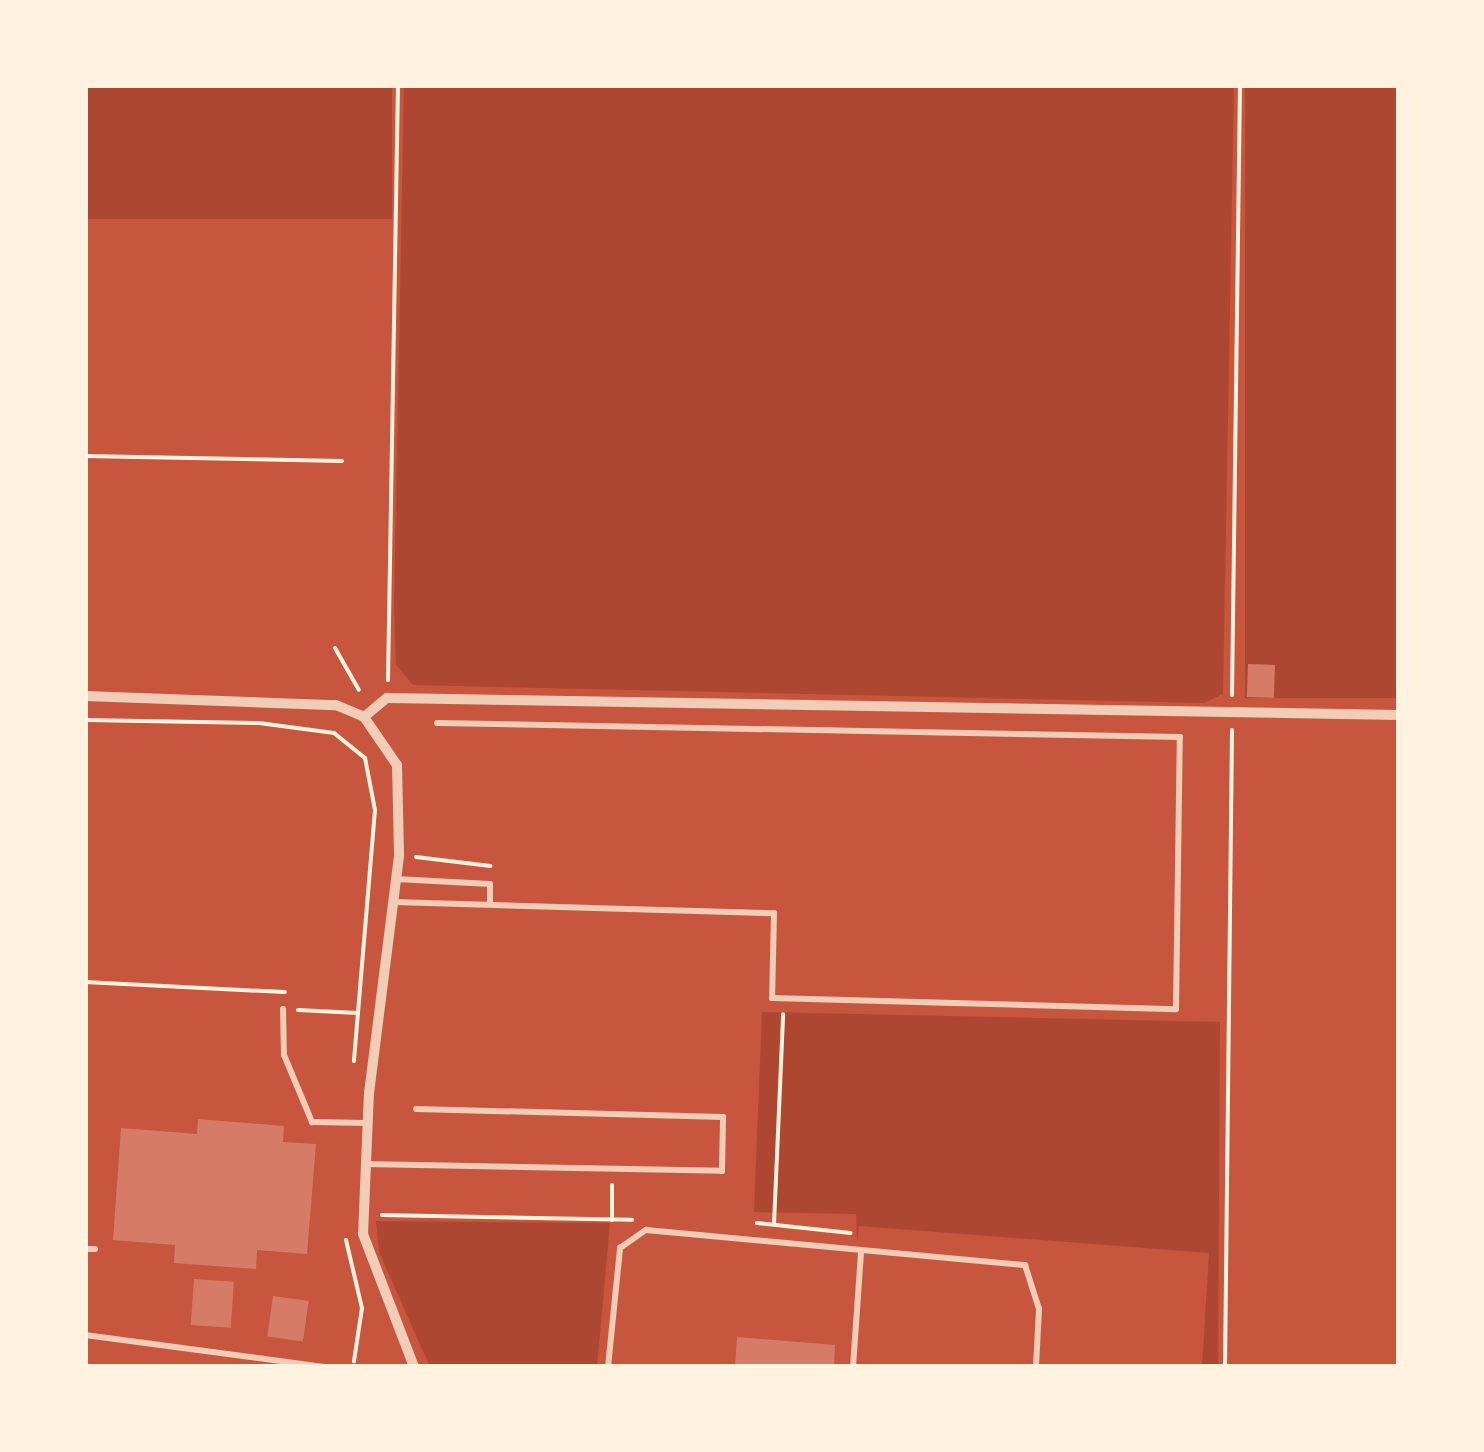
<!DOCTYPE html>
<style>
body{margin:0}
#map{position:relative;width:1484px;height:1452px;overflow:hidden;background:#c8553d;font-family:Lora,serif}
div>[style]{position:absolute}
.green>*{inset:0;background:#ae4732;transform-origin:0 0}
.building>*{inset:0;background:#d67c66;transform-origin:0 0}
.path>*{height:4px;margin:-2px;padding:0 2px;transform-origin:2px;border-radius:2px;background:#fff3e0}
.service>*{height:6px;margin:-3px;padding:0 3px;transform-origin:3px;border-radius:3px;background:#f1ccb7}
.minor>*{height:10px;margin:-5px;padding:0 5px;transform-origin:5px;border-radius:5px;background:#f1ccb7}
span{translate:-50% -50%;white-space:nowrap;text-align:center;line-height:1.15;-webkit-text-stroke:10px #fff3e0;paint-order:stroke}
.frame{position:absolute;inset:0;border:88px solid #fff3e0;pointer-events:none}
</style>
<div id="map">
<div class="green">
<div style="left:85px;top:85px;width:307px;height:134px"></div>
<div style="clip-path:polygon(404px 85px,1234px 85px,1223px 694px,1204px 703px,413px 685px,396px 665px,394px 605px)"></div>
<div style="left:1245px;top:85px;width:154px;height:613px"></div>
<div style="clip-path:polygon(762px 1012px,1220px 1022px,1218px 1367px,1202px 1367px,1209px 1253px,859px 1226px,857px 1242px,856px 1214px,754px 1212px)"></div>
<div style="clip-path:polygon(376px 1221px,610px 1223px,597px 1367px,430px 1367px,379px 1252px)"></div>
</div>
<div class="building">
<div style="left:1248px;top:664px;width:27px;height:33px;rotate:2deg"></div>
<div style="clip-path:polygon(198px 1119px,284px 1126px,283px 1142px,316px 1144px,307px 1254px,257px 1250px,256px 1269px,174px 1263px,175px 1245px,113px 1240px,121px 1128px,197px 1134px)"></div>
<div style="left:194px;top:1279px;width:40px;height:46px;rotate:4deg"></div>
<div style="left:273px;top:1296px;width:36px;height:41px;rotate:8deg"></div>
<div style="clip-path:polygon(737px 1337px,835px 1345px,834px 1367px,735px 1367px)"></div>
</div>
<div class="path">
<div style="left:85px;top:456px;width:257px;rotate:1.1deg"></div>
<div style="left:335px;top:648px;width:48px;rotate:60.3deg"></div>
<div style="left:388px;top:680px;width:595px;rotate:-89.04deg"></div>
<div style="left:1232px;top:695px;width:610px;rotate:-89.25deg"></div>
<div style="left:85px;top:720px;width:174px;rotate:1deg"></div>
<div style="left:259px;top:723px;width:76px;rotate:7.6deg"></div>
<div style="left:334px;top:733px;width:40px;rotate:39deg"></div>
<div style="left:365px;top:758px;width:53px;rotate:79.1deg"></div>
<div style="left:375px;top:810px;width:252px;rotate:94.8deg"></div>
<div style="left:416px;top:857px;width:75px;rotate:6.9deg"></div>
<div style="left:85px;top:982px;width:200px;rotate:2.9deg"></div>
<div style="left:298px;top:1010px;width:60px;rotate:2.9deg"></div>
<div style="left:382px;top:1215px;width:250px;rotate:1.1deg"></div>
<div style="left:612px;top:1220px;width:35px;rotate:-90deg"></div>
<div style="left:757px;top:1223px;width:94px;rotate:6.1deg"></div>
<div style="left:774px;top:1224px;width:210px;rotate:-87.5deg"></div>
<div style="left:346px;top:1240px;width:70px;rotate:76.8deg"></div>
<div style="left:362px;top:1308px;width:54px;rotate:98.6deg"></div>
<div style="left:1225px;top:1367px;width:637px;rotate:-89.37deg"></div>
</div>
<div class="service">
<div style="left:396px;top:879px;width:94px;rotate:3deg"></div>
<div style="left:490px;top:884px;width:20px;rotate:90deg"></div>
<div style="left:394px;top:902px;width:380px;rotate:1.7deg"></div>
<div style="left:774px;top:913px;width:85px;rotate:91.3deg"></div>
<div style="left:772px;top:998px;width:404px;rotate:1.6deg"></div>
<div style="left:1176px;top:1009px;width:272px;rotate:-89.2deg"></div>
<div style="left:1180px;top:737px;width:743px;rotate:-178.92deg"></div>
<div style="left:283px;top:1009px;width:46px;rotate:88.8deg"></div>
<div style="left:284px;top:1055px;width:73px;rotate:67.3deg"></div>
<div style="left:312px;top:1122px;width:54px;rotate:1.1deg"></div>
<div style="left:365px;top:1164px;width:357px;rotate:1.1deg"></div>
<div style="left:722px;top:1171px;width:54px;rotate:-88.9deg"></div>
<div style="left:723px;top:1117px;width:307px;rotate:-178.5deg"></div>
<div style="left:85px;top:1249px;width:10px"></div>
<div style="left:85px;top:1335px;width:243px;rotate:7.6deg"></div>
<div style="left:608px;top:1367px;width:120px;rotate:-84.2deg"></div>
<div style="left:620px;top:1248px;width:32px;rotate:-35deg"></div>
<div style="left:646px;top:1230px;width:381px;rotate:5.3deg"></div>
<div style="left:1025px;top:1265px;width:46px;rotate:72.3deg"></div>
<div style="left:1039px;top:1309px;width:58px;rotate:93deg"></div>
<div style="left:853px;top:1367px;width:115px;rotate:-86deg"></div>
</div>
<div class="minor">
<div style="left:85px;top:696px;width:251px;rotate:2.1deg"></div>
<div style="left:336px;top:705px;width:30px;rotate:23deg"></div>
<div style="left:364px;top:717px;width:58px;rotate:55.5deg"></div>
<div style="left:397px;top:765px;width:91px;rotate:88.7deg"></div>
<div style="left:399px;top:856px;width:238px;rotate:97.2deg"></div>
<div style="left:369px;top:1092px;width:142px;rotate:92.4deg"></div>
<div style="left:363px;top:1234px;width:142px;rotate:69deg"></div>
<div style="left:364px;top:717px;width:30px;rotate:-40deg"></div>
<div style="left:387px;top:698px;width:1012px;rotate:0.96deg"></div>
</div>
<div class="frame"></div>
</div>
